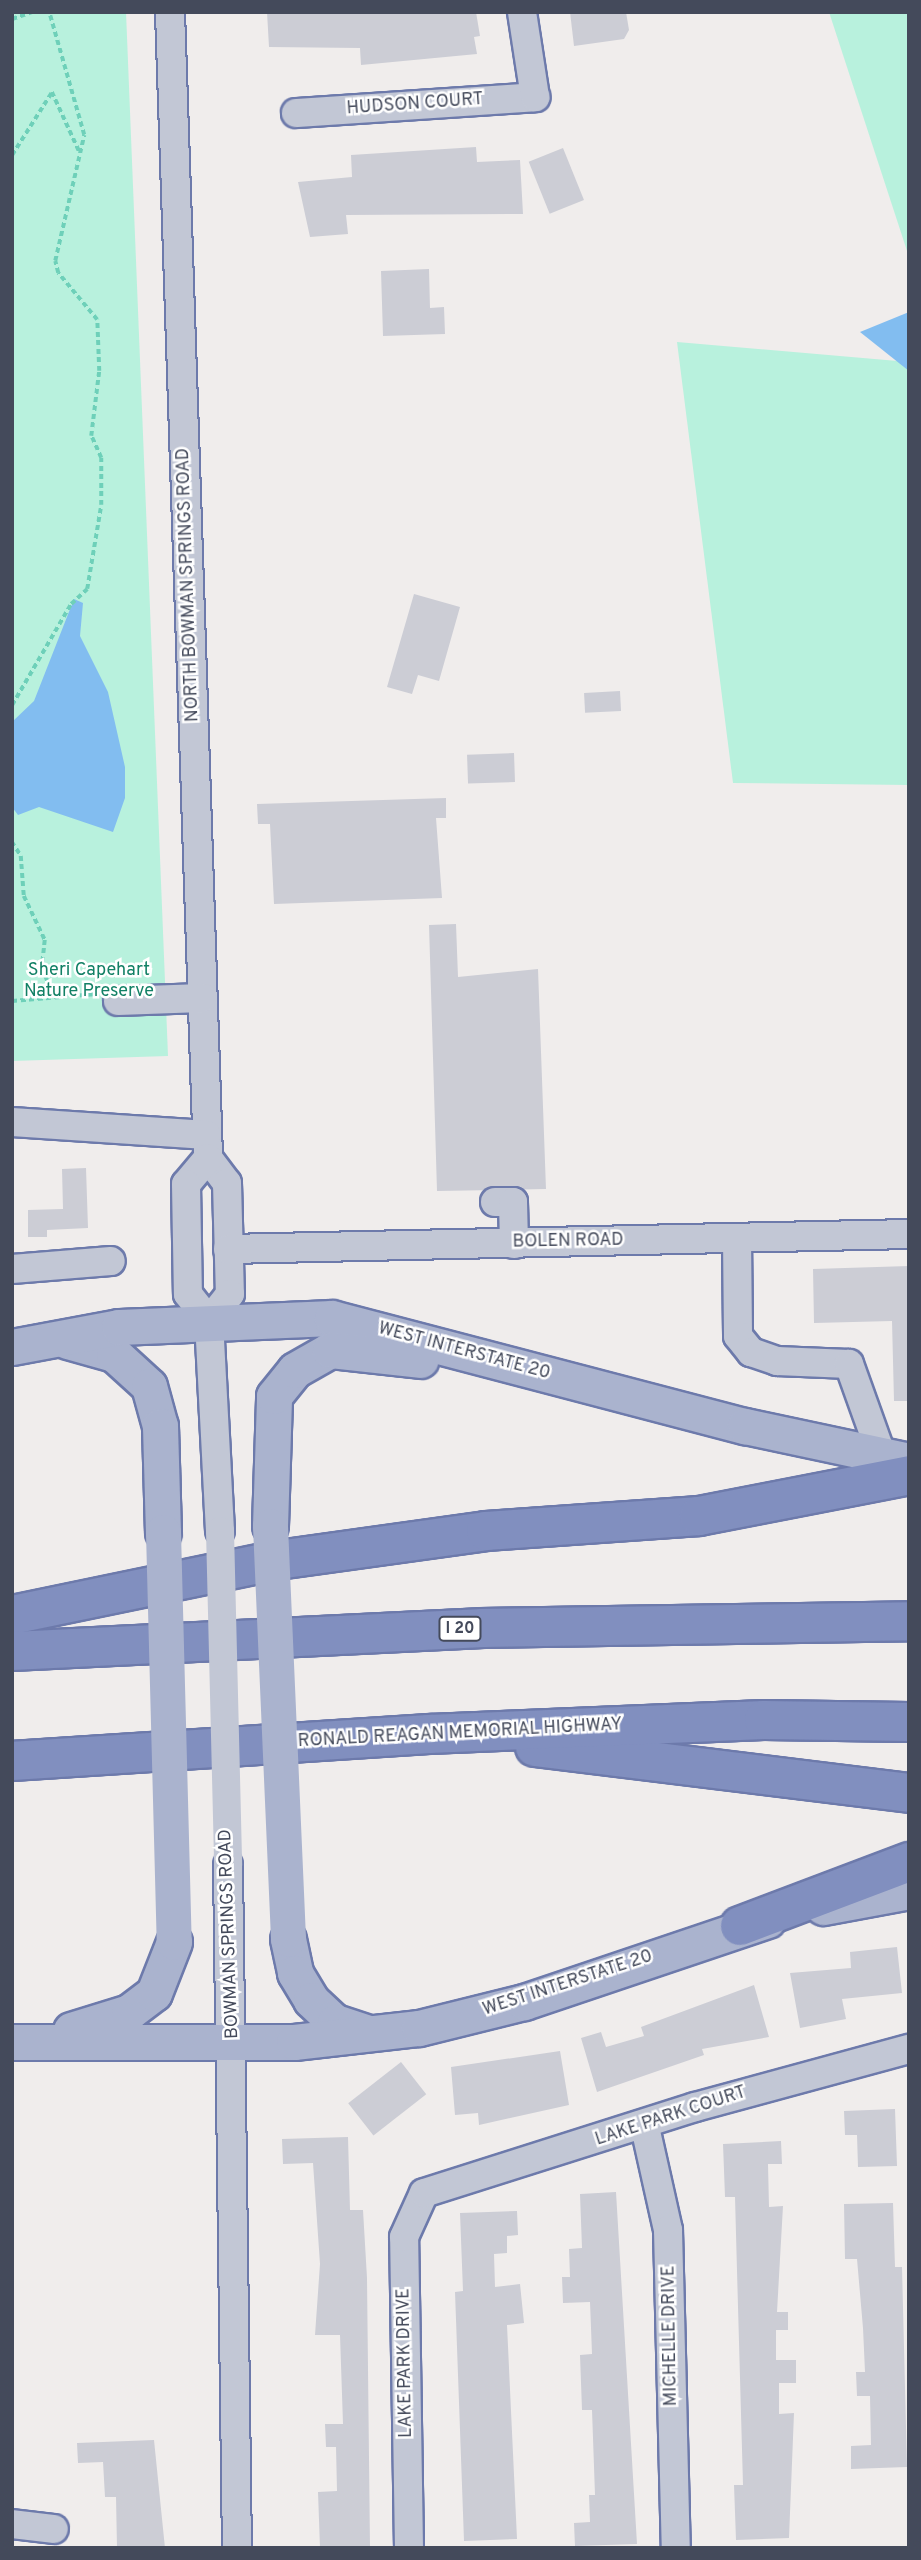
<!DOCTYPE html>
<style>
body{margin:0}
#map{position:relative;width:921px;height:2560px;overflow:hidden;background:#f0edec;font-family:Overpass,sans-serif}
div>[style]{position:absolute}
.green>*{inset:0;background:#b8f1dd}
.water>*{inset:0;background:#82bdf0}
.building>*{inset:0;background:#cccdd5;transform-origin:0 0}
.path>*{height:3.5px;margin-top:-1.75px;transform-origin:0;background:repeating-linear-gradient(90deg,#6ed0b9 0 5px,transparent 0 8.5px)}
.roads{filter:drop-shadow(2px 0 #6d7aab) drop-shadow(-2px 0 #6d7aab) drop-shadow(0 2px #6d7aab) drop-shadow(0 -2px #6d7aab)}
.minor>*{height:28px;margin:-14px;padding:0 14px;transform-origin:14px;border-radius:14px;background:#c2c7d5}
.major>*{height:35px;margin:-17.5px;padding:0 17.5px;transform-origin:17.5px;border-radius:17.5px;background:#aab3ce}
.highway>*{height:38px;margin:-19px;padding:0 19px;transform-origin:19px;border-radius:19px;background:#818fbf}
.minor-bridge>*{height:28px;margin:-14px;padding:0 14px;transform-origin:14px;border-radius:14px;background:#c2c7d5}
.major-bridge>*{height:35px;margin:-17.5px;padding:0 17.5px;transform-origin:17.5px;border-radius:17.5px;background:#aab3ce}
span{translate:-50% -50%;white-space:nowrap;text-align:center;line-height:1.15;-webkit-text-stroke:5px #fff;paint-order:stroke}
.shield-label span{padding:2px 5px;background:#fff;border:2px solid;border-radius:5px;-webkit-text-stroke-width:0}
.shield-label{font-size:16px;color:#444a5b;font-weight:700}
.street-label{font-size:18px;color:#444a5b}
.park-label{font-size:18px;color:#128065}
.frame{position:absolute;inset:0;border:14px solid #444a5b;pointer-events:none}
</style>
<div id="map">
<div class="green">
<div style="clip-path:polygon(12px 12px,126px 12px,168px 1056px,12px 1061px)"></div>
<div style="clip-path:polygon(829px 12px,909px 12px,909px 257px)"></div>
<div style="clip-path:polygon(677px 342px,909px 362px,909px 785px,733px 783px)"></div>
</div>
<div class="water">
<div style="clip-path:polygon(909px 312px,909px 371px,860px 332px)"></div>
<div style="clip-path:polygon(74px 599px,83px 603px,80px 636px,108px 692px,125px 767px,125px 798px,113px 832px,39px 807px,18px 815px,12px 807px,12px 722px,34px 701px)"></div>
</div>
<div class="building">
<div style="clip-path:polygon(267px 12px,476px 12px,480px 36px,474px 37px,477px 54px,361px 65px,360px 48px,269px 47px)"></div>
<div style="clip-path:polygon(570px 12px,626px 12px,629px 30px,624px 39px,574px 46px)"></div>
<div style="clip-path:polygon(476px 147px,477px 162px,520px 160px,523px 214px,346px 215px,348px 234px,310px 237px,298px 182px,352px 177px,351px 155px)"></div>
<div style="left:563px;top:148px;width:56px;height:37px;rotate:68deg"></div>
<div style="clip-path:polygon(429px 269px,430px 308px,444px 307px,445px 334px,383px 336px,381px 271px)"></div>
<div style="clip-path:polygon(414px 594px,460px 607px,439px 681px,418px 675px,412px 694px,387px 687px)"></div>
<div style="left:620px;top:691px;width:20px;height:36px;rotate:87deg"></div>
<div style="left:514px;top:753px;width:29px;height:47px;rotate:88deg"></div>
<div style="clip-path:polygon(446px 798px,446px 818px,436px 818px,442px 898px,274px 904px,270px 824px,258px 824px,257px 804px)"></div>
<div style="clip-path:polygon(456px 924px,458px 977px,538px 969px,546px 1189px,437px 1191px,429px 925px)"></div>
<div style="clip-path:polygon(86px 1168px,88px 1228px,47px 1230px,47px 1237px,28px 1237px,28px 1210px,63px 1209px,62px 1169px)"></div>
<div style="clip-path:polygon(909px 1266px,909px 1401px,894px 1401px,892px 1321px,814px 1323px,813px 1269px)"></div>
<div style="clip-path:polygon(897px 1947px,902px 1993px,842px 1999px,846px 2019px,800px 2028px,790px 1973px,851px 1968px,850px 1952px)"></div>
<div style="clip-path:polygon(754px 1985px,769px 2037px,702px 2049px,704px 2055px,597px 2092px,581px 2038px,601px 2032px,606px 2047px,644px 2036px,641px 2027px)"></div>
<div style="clip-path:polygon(560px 2051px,569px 2105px,479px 2125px,478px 2113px,455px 2115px,451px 2067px)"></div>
<div style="left:401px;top:2062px;width:41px;height:67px;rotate:52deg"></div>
<div style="clip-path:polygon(895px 2109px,897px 2166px,858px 2167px,857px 2135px,845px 2135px,844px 2111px)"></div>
<div style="clip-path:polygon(348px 2137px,350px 2210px,363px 2210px,367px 2278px,370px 2547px,320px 2548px,318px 2492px,337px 2491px,336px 2447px,326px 2447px,325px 2424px,343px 2424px,340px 2335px,315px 2335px,320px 2264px,313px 2163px,283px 2164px,282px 2139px)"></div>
<div style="clip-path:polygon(781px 2141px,782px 2164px,768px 2164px,769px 2207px,783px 2206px,777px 2312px,788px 2312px,788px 2330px,776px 2330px,776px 2360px,796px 2360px,796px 2383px,779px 2383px,779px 2414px,794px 2413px,789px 2538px,736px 2540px,734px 2485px,743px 2485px,737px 2271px,735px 2197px,725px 2197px,723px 2144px)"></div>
<div style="clip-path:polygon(616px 2192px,637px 2544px,575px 2546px,574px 2523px,590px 2522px,589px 2495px,595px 2495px,592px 2410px,582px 2410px,580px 2355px,592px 2354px,590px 2302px,563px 2303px,562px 2277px,570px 2277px,569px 2249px,582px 2248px,580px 2194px)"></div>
<div style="clip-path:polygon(893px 2203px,895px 2267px,902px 2267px,907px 2467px,851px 2469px,851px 2446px,871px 2445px,870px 2396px,857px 2396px,856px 2372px,865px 2372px,863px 2328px,857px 2259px,845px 2259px,844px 2204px)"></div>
<div style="clip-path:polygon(517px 2211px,518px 2235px,507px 2236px,507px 2253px,494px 2254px,495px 2287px,520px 2284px,524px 2323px,507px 2325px,517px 2539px,464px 2541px,455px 2292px,463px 2291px,460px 2213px)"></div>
<div style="clip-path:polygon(154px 2440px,165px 2548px,117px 2548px,116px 2497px,105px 2497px,103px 2462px,78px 2463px,77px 2443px)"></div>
</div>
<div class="path">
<div style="left:12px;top:19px;width:21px;rotate:-19deg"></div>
<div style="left:12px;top:155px;width:75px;rotate:-57.6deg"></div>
<div style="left:52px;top:92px;width:65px;rotate:65.4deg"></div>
<div style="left:12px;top:705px;width:117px;rotate:-59.7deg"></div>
<div style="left:71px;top:604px;width:22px;rotate:-43deg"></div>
<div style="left:87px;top:589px;width:85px;rotate:-80.5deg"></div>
<div style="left:101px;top:505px;width:47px;rotate:-90deg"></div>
<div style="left:101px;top:458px;width:24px;rotate:-114deg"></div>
<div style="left:91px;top:436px;width:65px;rotate:-83deg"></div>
<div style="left:99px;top:371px;width:51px;rotate:-92.2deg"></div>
<div style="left:97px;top:320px;width:61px;rotate:-129.7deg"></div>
<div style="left:58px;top:273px;width:12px;rotate:-104deg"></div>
<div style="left:55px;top:261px;width:129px;rotate:-77deg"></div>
<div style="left:84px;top:135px;width:128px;rotate:-105.9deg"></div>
<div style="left:12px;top:842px;width:17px;rotate:57deg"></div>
<div style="left:21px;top:856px;width:40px;rotate:85.7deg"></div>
<div style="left:24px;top:896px;width:49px;rotate:64.5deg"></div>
<div style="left:45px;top:940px;width:28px;rotate:96deg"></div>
<div style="left:42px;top:968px;width:30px;rotate:67deg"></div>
<div style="left:12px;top:1001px;width:85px;rotate:-4.7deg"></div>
</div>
<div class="roads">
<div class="minor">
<div style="left:170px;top:12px;width:1147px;rotate:88.1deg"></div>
<div style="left:208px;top:1158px;width:31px;rotate:53deg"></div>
<div style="left:227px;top:1183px;width:111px;rotate:88.5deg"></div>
<div style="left:230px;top:1294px;width:34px;rotate:128deg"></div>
<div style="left:296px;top:113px;width:240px;rotate:-3.8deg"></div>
<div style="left:535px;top:97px;width:86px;rotate:-98.7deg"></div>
<div style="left:118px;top:1001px;width:84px;rotate:-2deg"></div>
<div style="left:12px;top:1122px;width:195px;rotate:3.8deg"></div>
<div style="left:208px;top:1158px;width:34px;rotate:130deg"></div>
<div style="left:186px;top:1184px;width:110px;rotate:89deg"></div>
<div style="left:188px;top:1294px;width:34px;rotate:52deg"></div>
<div style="left:495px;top:1202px;width:18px"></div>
<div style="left:513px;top:1202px;width:42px;rotate:88.6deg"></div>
<div style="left:737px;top:1238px;width:98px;rotate:89.4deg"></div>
<div style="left:738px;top:1336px;width:21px;rotate:51deg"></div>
<div style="left:751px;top:1352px;width:28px;rotate:19deg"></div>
<div style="left:777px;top:1361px;width:72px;rotate:2.4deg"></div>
<div style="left:849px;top:1364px;width:98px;rotate:70.3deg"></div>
<div style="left:228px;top:1249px;width:681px;rotate:-1.26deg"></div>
<div style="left:12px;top:1269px;width:99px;rotate:-4.6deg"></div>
<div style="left:209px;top:1321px;width:210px;rotate:87deg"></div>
<div style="left:228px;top:1865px;width:683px;rotate:89.25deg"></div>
<div style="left:645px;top:2127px;width:106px;rotate:77.4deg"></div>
<div style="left:668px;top:2230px;width:318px;rotate:88.6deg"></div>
<div style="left:12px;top:2524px;width:42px;rotate:6.8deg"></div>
<div style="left:409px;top:2548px;width:311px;rotate:-90.9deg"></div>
<div style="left:404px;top:2237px;width:48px;rotate:-65.6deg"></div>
<div style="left:424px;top:2193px;width:284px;rotate:-17.6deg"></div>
<div style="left:695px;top:2107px;width:222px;rotate:-15.2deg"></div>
</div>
<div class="major">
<div style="left:67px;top:1341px;width:49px;rotate:15.5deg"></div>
<div style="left:114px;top:1354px;width:47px;rotate:42.4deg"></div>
<div style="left:149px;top:1386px;width:41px;rotate:74.6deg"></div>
<div style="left:160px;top:1426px;width:106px;rotate:88.4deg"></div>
<div style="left:12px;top:1347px;width:109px;rotate:-10.6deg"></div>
<div style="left:119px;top:1327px;width:213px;rotate:-2.4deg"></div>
<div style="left:332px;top:1318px;width:427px;rotate:14.7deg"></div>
<div style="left:745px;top:1426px;width:168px;rotate:12deg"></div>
<div style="left:270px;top:1526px;width:130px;rotate:-88.2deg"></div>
<div style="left:274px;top:1396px;width:33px;rotate:-51deg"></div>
<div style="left:295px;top:1370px;width:40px;rotate:-29.7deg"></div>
<div style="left:330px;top:1350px;width:91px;rotate:6.3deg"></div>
<div style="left:823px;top:1907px;width:87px;rotate:-10.5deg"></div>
<div style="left:288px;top:1939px;width:35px;rotate:78deg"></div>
<div style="left:295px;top:1973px;width:31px;rotate:59deg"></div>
<div style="left:311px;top:2000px;width:33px;rotate:43deg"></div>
<div style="left:335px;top:2022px;width:35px;rotate:18deg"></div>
<div style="left:71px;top:2030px;width:61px;rotate:-17.2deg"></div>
<div style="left:129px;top:2012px;width:31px;rotate:-37deg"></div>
<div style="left:154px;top:1993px;width:55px;rotate:-68.6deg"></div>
<div style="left:12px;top:2042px;width:282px"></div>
<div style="left:294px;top:2042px;width:126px;rotate:-6.4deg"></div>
<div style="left:419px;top:2028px;width:108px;rotate:-13.9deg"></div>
<div style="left:524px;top:2002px;width:257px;rotate:-18.6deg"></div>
</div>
<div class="highway">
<div style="left:12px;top:1615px;width:272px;rotate:-11.7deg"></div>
<div style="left:278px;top:1560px;width:210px;rotate:-7.9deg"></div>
<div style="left:486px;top:1531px;width:214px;rotate:-4deg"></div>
<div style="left:699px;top:1516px;width:214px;rotate:-11deg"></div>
<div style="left:12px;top:1651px;width:472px;rotate:-2.8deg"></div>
<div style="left:483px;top:1628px;width:426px;rotate:-0.9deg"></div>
<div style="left:535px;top:1747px;width:377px;rotate:7deg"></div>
<div style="left:12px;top:1761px;width:418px;rotate:-3.7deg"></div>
<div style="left:429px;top:1734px;width:335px;rotate:-2.4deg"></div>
<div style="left:764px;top:1720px;width:145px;rotate:0.8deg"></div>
<div style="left:740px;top:1926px;width:181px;rotate:-20.7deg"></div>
</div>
</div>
<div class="minor-bridge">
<div style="left:220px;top:1531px;width:334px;rotate:88.6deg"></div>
</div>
<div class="major-bridge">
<div style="left:270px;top:1526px;width:413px;rotate:87.5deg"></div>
<div style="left:163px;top:1532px;width:410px;rotate:88.5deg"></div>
</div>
<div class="shield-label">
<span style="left:460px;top:1629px">I 20</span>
</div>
<div class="street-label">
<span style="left:415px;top:105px;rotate:-4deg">HUDSON COURT</span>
<span style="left:189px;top:585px;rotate:-92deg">NORTH BOWMAN SPRINGS ROAD</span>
<span style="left:568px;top:1242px;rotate:-1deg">BOLEN ROAD</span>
<span style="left:464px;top:1352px;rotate:15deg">WEST INTERSTATE 20</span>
<span style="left:460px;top:1734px;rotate:-3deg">RONALD REAGAN MEMORIAL HIGHWAY</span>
<span style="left:230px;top:1934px;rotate:-92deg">BOWMAN SPRINGS ROAD</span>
<span style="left:568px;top:1984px;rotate:-18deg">WEST INTERSTATE 20</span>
<span style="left:671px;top:2117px;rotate:-18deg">LAKE PARK COURT</span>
<span style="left:671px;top:2336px;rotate:-91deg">MICHELLE DRIVE</span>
<span style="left:406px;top:2363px;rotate:-91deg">LAKE PARK DRIVE</span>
</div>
<div class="park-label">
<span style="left:89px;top:982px">Sheri Capehart<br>Nature Preserve</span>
</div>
<div class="frame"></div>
</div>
